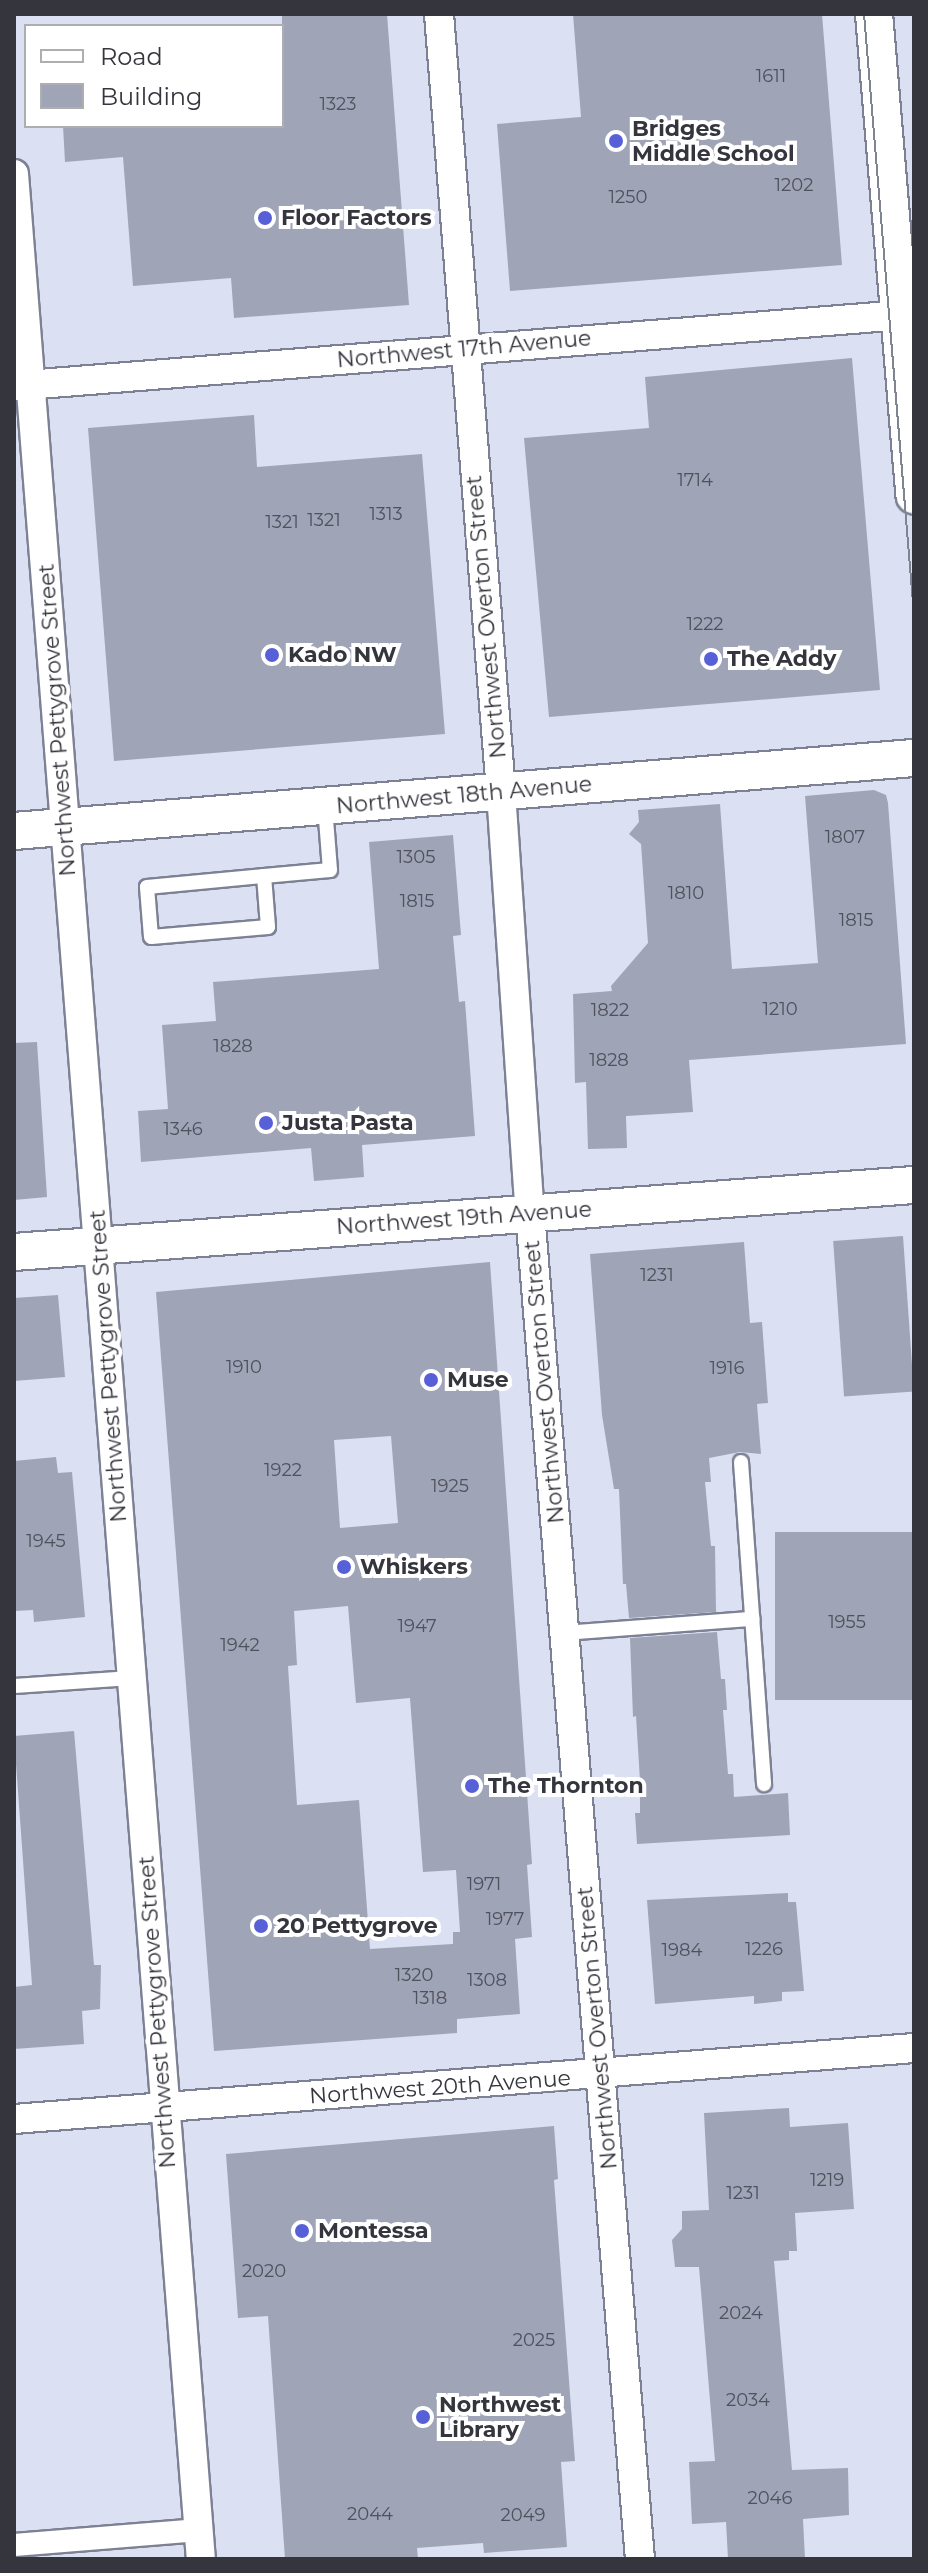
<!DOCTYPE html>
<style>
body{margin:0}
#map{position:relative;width:928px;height:2573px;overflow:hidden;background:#dbe0f3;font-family:Montserrat,sans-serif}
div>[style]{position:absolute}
.building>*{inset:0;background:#a0a4b7;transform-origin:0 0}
.roads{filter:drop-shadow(2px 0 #7d8193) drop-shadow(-2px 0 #7d8193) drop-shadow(0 2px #7d8193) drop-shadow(0 -2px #7d8193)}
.service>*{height:14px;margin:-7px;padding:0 7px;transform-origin:7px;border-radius:7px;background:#fff}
.pedestrian>*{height:22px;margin:-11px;padding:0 11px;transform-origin:11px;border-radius:11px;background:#fff}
.minor>*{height:28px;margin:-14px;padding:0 14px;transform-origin:14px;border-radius:14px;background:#fff}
.tertiary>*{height:36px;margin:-18px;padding:0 18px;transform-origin:18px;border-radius:18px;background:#fff}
.tram>*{height:2px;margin:-1px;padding:0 1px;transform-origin:1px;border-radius:1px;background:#818491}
.dots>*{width:22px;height:22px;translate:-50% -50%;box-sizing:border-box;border:4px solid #fff;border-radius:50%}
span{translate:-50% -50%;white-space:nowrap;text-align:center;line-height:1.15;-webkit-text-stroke:8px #fff;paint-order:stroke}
.number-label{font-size:18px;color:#4f515c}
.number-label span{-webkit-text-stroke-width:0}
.poi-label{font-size:22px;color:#34353d;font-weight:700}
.left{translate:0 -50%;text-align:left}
.street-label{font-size:22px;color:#34353d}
.frame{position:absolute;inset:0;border:16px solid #34353d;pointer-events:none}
.legend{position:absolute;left:24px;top:24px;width:260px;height:104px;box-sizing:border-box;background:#fff;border:2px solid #aeaeb1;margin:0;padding:10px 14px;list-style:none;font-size:24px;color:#34353d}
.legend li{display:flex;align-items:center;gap:16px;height:40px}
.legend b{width:40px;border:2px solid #aeaeb1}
</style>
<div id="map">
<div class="building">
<div style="clip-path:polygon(282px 14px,387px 14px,409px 305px,234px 318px,231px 278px,133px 286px,123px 157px,65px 162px,63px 126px,282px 126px)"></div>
<div style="clip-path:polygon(573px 14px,822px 14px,842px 265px,510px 291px,497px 124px,581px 117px)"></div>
<div style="clip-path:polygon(852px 358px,880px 690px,549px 717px,524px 438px,649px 428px,645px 377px)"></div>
<div style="clip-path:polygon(254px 415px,257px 467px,422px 454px,445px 734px,114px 761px,88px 428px)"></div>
<div style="clip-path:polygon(874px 790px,886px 795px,888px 803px,906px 1044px,689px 1060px,693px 1112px,626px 1116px,627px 1148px,588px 1149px,586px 1082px,575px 1083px,573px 994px,612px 991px,611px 986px,648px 943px,641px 844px,629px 834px,639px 822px,638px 810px,720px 804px,732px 969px,818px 963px,805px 796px)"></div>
<div style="clip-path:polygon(453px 835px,461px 935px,453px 936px,459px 1002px,465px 1001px,475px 1136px,362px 1145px,364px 1177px,314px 1181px,311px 1148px,141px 1162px,138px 1111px,168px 1109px,162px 1025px,216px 1021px,213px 982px,379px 969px,369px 842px)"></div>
<div style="clip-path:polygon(37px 1042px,47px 1197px,14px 1200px,14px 1043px)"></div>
<div style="left:903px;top:1236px;width:156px;height:70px;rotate:86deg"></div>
<div style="clip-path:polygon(744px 1242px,750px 1323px,762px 1322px,768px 1403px,757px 1404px,761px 1454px,740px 1452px,709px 1458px,711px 1482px,705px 1482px,711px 1546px,715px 1546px,716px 1612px,629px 1618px,626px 1584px,623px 1584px,619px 1489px,614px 1489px,602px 1415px,590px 1254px)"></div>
<div style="clip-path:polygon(evenodd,490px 1262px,532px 1864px,527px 1865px,532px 1937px,515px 1939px,520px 2014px,457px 2019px,457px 2033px,214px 2051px,156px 1292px,490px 1262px,391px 1436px,398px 1523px,340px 1528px,334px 1440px,391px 1436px,490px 1262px,348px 1606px,356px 1703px,410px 1698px,423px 1872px,456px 1870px,460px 1932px,453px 1932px,453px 1944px,370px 1949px,359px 1800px,297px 1805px,288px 1666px,297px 1665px,294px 1611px,348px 1606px)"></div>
<div style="clip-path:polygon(58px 1295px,65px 1377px,14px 1381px,14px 1298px)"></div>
<div style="clip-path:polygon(56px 1457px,58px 1473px,72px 1472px,85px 1617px,34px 1622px,33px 1610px,14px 1611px,14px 1461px)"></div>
<div style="left:914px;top:1532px;width:168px;height:139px;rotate:90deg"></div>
<div style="clip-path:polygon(717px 1632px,721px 1679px,725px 1679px,727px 1710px,723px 1710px,728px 1774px,733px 1774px,734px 1797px,788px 1793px,790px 1835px,637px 1844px,635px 1813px,640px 1813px,640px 1781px,636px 1716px,633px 1717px,630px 1638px)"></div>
<div style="clip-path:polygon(74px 1731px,94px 1965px,101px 1965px,100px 2009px,82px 2011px,84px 2044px,14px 2049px,14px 1987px,32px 1985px,14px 1736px)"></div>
<div style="clip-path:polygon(788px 1893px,788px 1902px,796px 1902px,804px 1991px,782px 1992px,782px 2001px,754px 2004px,754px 1996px,655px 2004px,647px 1900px)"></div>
<div style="clip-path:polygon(789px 2108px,790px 2127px,848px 2123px,854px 2209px,795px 2213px,797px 2251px,789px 2251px,789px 2260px,774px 2261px,792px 2470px,848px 2468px,849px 2515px,803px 2519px,805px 2559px,728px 2559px,726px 2522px,692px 2524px,689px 2462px,715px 2461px,699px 2267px,675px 2267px,672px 2240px,682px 2229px,682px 2211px,709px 2210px,704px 2113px)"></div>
<div style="clip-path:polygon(554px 2126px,558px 2179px,554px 2180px,575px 2461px,561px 2462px,567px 2547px,484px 2553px,483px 2543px,417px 2548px,418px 2559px,285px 2559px,268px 2316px,238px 2318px,226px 2154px)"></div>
</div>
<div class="roads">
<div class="service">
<div style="left:264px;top:876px;width:51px;rotate:85.5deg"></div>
<div style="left:268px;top:927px;width:117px;rotate:175.1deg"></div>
<div style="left:151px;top:937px;width:50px;rotate:-94.6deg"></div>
<div style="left:147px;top:887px;width:118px;rotate:-5.4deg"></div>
<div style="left:264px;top:876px;width:66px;rotate:-5.2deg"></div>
<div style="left:330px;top:870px;width:63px;rotate:-94.5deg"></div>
<div style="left:741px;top:1462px;width:323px;rotate:85.9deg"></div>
<div style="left:564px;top:1633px;width:189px;rotate:-4.3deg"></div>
<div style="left:14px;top:1686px;width:118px;rotate:-3.9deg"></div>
</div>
<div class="pedestrian">
<div style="left:14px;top:2545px;width:186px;rotate:-4.6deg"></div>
</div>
<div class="minor">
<div style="left:439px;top:14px;width:780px;rotate:85.44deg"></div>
<div style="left:501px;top:792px;width:422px;rotate:86.1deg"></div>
<div style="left:530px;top:1213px;width:1350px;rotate:85.33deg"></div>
<div style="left:14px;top:174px;width:2392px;rotate:85.52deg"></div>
<div style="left:14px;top:386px;width:903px;rotate:-4.57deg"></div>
<div style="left:14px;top:2119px;width:903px;rotate:-4.51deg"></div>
</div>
<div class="tertiary">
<div style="left:874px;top:14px;width:483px;rotate:85.2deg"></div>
<div style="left:14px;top:831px;width:903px;rotate:-4.64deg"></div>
<div style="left:14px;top:1252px;width:902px;rotate:-4.26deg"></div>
</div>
</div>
<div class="tram">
<div style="left:864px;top:14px;width:603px;rotate:85.24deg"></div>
</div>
<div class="dots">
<div style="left:616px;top:141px;background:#5760d7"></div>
<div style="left:265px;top:218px;background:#5760d7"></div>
<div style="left:272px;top:655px;background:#5760d7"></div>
<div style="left:711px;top:659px;background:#5760d7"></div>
<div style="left:266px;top:1123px;background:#5760d7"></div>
<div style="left:431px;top:1380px;background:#5760d7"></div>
<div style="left:344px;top:1567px;background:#5760d7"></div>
<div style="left:472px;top:1786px;background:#5760d7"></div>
<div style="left:261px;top:1926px;background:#5760d7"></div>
<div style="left:302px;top:2231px;background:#5760d7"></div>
<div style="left:423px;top:2417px;background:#5760d7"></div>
</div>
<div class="number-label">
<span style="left:771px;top:76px">1611</span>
<span style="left:338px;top:104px">1323</span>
<span style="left:794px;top:185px">1202</span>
<span style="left:628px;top:197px">1250</span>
<span style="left:695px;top:480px">1714</span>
<span style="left:386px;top:514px">1313</span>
<span style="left:324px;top:520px">1321</span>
<span style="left:282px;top:522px">1321</span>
<span style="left:705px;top:624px">1222</span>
<span style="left:845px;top:837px">1807</span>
<span style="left:416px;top:857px">1305</span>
<span style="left:686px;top:893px">1810</span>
<span style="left:417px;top:901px">1815</span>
<span style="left:856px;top:920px">1815</span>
<span style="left:780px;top:1009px">1210</span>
<span style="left:610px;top:1010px">1822</span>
<span style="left:233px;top:1046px">1828</span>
<span style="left:609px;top:1060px">1828</span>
<span style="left:183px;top:1129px">1346</span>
<span style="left:657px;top:1275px">1231</span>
<span style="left:244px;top:1367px">1910</span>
<span style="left:727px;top:1368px">1916</span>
<span style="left:283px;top:1470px">1922</span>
<span style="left:450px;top:1486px">1925</span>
<span style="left:46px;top:1541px">1945</span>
<span style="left:847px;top:1622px">1955</span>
<span style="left:417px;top:1626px">1947</span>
<span style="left:240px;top:1645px">1942</span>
<span style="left:484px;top:1884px">1971</span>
<span style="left:505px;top:1919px">1977</span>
<span style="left:764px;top:1949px">1226</span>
<span style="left:682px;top:1950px">1984</span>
<span style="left:414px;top:1975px">1320</span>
<span style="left:487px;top:1980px">1308</span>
<span style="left:430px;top:1998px">1318</span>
<span style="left:827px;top:2180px">1219</span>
<span style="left:743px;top:2193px">1231</span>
<span style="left:264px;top:2271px">2020</span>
<span style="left:741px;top:2313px">2024</span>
<span style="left:534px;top:2340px">2025</span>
<span style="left:748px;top:2400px">2034</span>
<span style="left:770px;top:2498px">2046</span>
<span style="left:370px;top:2514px">2044</span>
<span style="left:523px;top:2515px">2049</span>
</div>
<div class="poi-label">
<span class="left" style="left:632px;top:141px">Bridges<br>Middle School</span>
<span class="left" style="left:281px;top:218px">Floor Factors</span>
<span class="left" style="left:288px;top:655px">Kado NW</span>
<span class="left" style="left:727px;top:659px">The Addy</span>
<span class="left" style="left:282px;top:1123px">Justa Pasta</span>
<span class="left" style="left:447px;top:1380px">Muse</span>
<span class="left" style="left:360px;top:1567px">Whiskers</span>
<span class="left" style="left:488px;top:1786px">The Thornton</span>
<span class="left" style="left:277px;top:1926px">20 Pettygrove</span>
<span class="left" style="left:318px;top:2231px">Montessa</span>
<span class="left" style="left:439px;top:2417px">Northwest<br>Library</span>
</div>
<div class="street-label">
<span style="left:464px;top:349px;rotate:-5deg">Northwest 17th Avenue</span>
<span style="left:486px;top:617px;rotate:-95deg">Northwest Overton Street</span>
<span style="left:57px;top:720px;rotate:-94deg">Northwest Pettygrove Street</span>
<span style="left:464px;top:795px;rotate:-5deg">Northwest 18th Avenue</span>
<span style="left:464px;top:1218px;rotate:-4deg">Northwest 19th Avenue</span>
<span style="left:108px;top:1366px;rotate:-94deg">Northwest Pettygrove Street</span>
<span style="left:544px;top:1382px;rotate:-95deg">Northwest Overton Street</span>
<span style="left:157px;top:2012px;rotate:-94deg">Northwest Pettygrove Street</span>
<span style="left:597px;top:2028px;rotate:-95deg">Northwest Overton Street</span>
<span style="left:440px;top:2087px;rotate:-4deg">Northwest 20th Avenue</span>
</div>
<div class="frame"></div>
<ul class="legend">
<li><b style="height:10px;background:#fff"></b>Road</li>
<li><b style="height:22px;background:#a0a4b7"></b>Building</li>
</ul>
</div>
